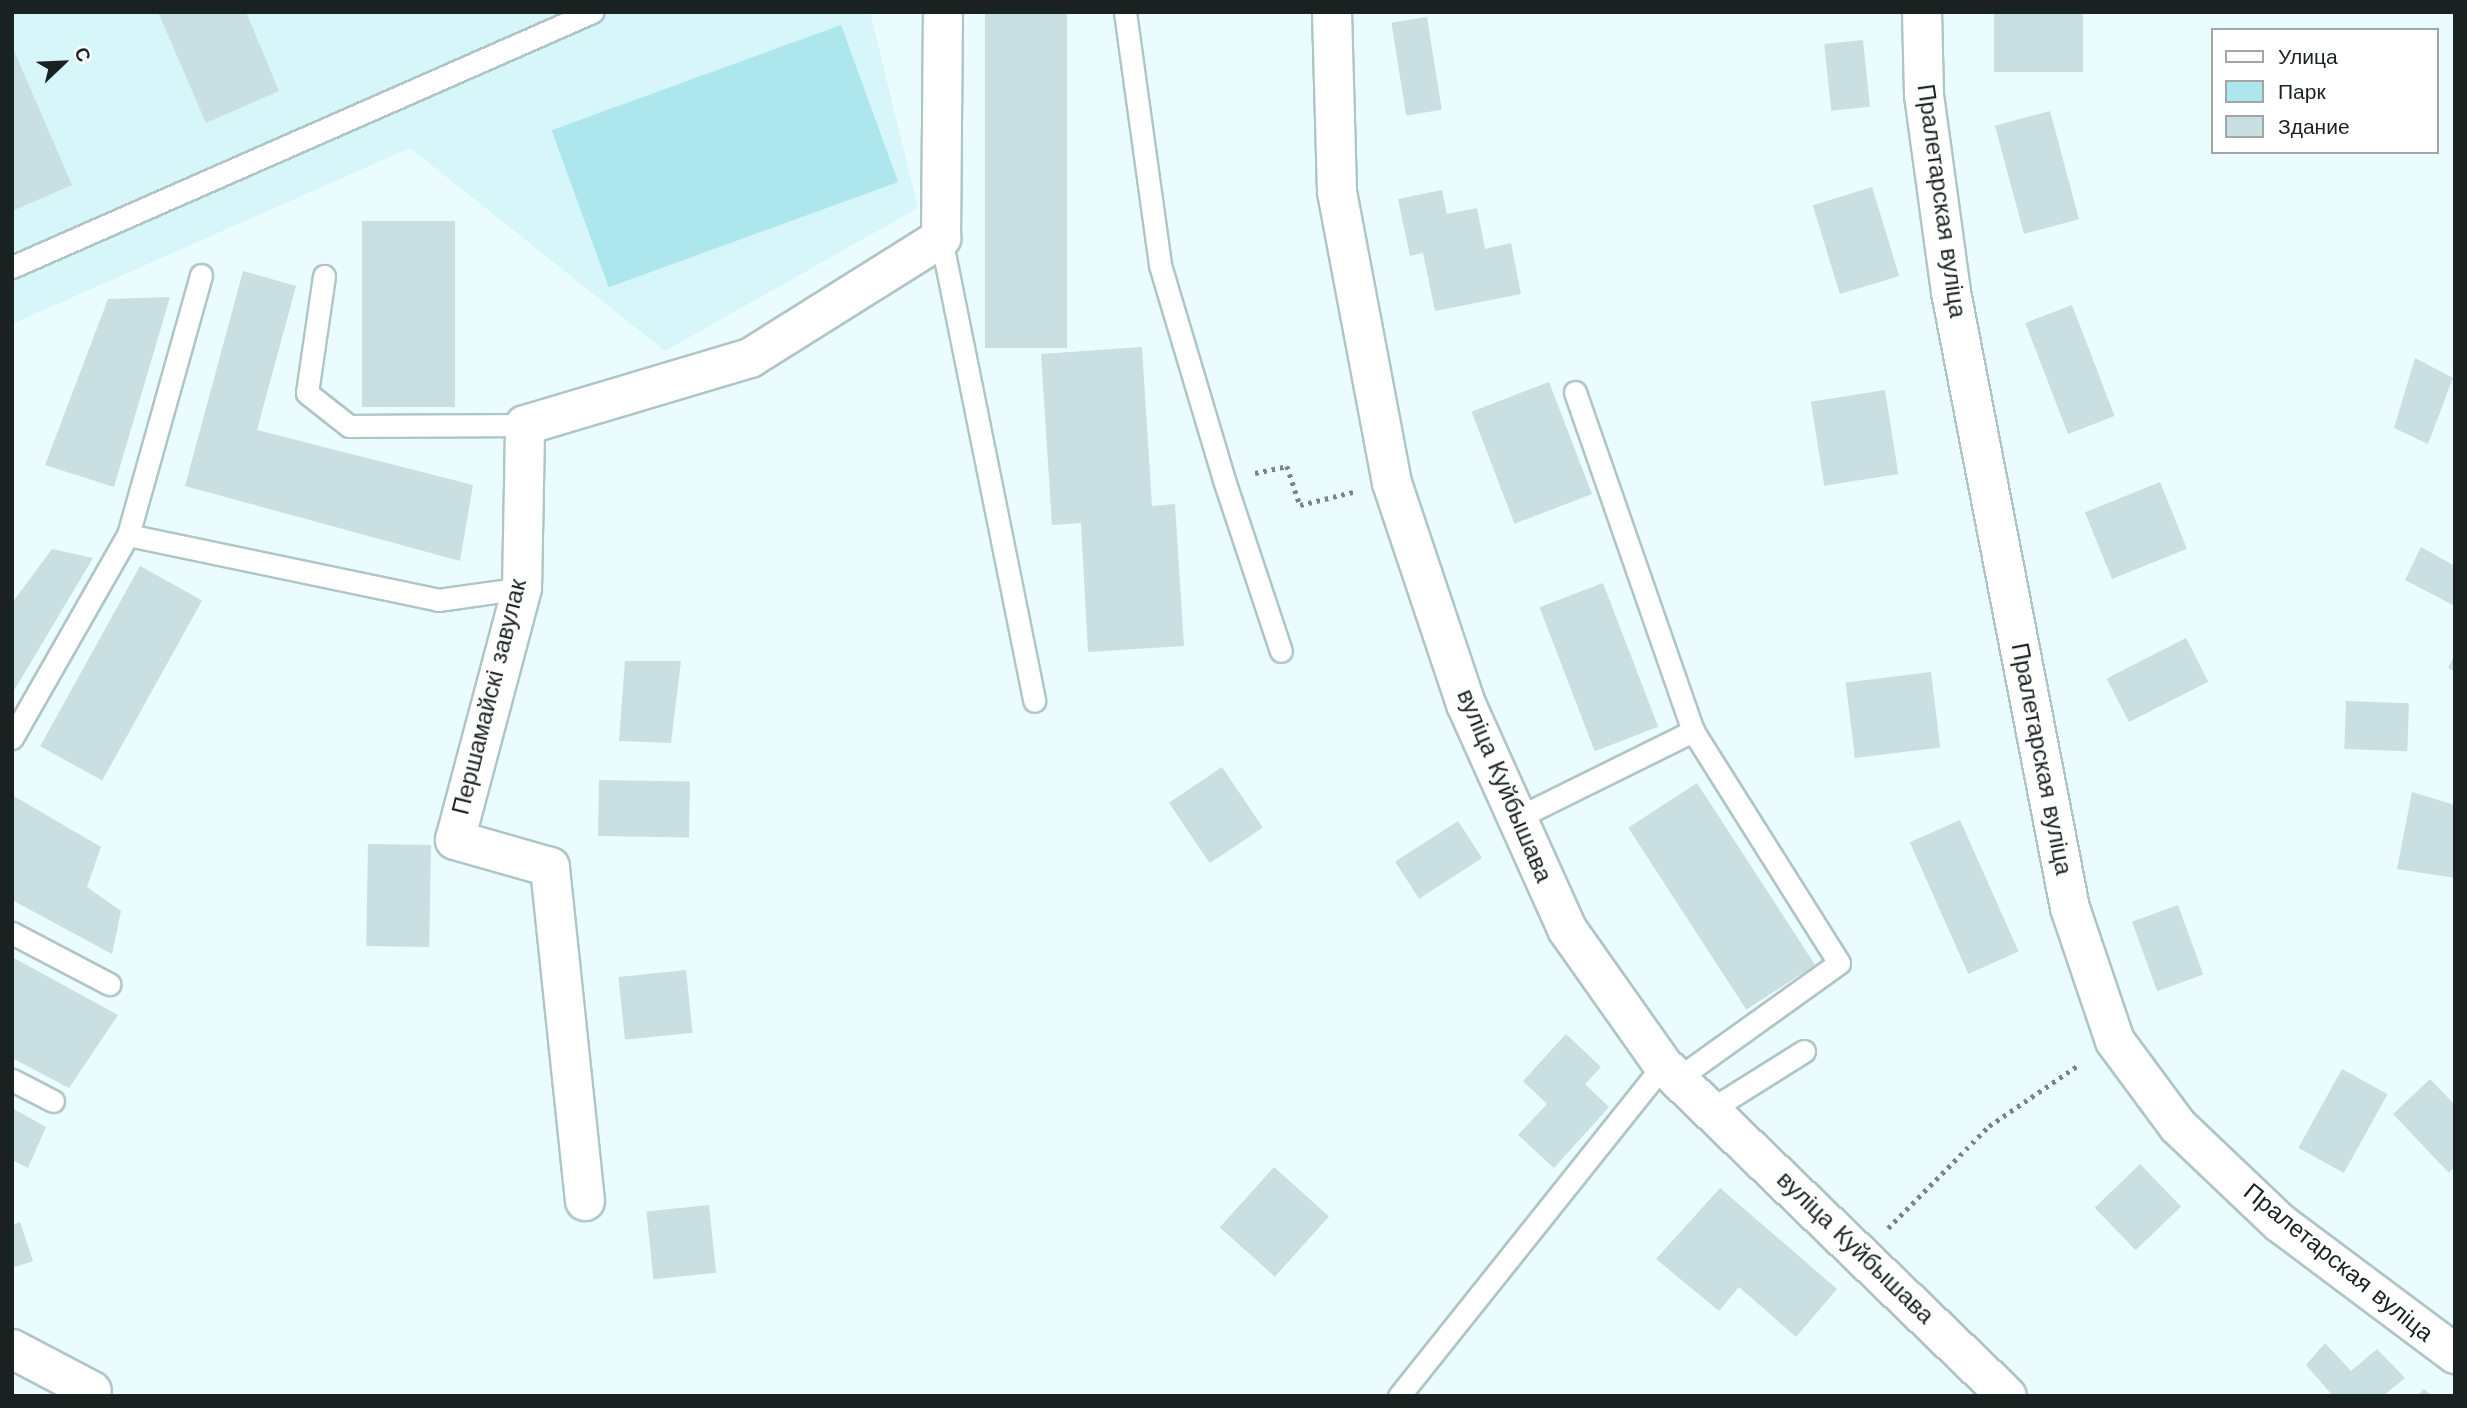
<!DOCTYPE html>
<meta charset="utf-8">
<style>
body{margin:0}
#map{position:relative;width:2467px;height:1408px;overflow:hidden;background:#eafcfe;font-family:"Work Sans",sans-serif}
div>[style]{position:absolute}
.built>*{inset:0;background:#d6f6f9}
.green>*{inset:0;background:#ade7ed;transform-origin:0 0}
.building>*{inset:0;background:#c9dfe1;transform-origin:0 0}
.path>*{height:4.5px;margin-top:-2.25px;transform-origin:0;background:repeating-linear-gradient(90deg,#788586 0 3.5px,transparent 0 8.5px)}
.roads{filter:drop-shadow(2px 0 #afc5c7) drop-shadow(-2px 0 #afc5c7) drop-shadow(0 2px #afc5c7) drop-shadow(0 -2px #afc5c7)}
.lane>*{height:21px;margin:-10.5px;padding:0 10.5px;transform-origin:10.5px;border-radius:10.5px;background:#fff}
.street>*{height:38px;margin:-19px;padding:0 19px;transform-origin:19px;border-radius:19px;background:#fff}
.secondary>*{height:38px;margin:-19px;padding:0 19px;transform-origin:19px;border-radius:19px;background:#fff}
span{translate:-50% -50%;white-space:nowrap;text-align:center;line-height:1.15;-webkit-text-stroke:6px #fff;paint-order:stroke}
.street-label{font-size:24px;color:#192121}
.frame{position:absolute;inset:0;border:14px solid #192121;pointer-events:none}
.legend{position:absolute;left:2211px;top:28px;width:228px;height:126px;box-sizing:border-box;background:#fff;border:2px solid #a3a6a6;margin:0;padding:9px 12px;list-style:none;font-size:21px;color:#192121}
.legend li{display:flex;align-items:center;gap:14px;height:35px}
.legend b{width:35px;border:2px solid #a3a6a6}
.north{position:absolute;left:28px;top:28px;width:70px;height:70px;-webkit-text-stroke:5px #fff;paint-order:stroke;rotate:67deg;font-size:19px;font-weight:700;line-height:28px;text-align:center;color:#192121}
.north::after{content:'';display:block;margin:auto;width:24px;height:32px;background:#192121;clip-path:polygon(50% 0,100% 100%,50% 72%,0 100%)}
</style>
<div id="map">
<div class="built">
<div style="clip-path:polygon(12px 12px,870px 12px,918px 208px,665px 351px,410px 148px,12px 324px)"></div>
</div>
<div class="green">
<div style="left:841px;top:25px;width:167px;height:308px;rotate:70deg"></div>
</div>
<div class="building">
<div style="clip-path:polygon(158px 12px,246px 12px,279px 91px,206px 123px)"></div>
<div style="left:985px;top:12px;width:82px;height:336px"></div>
<div style="left:1994px;top:12px;width:89px;height:60px"></div>
<div style="left:1427px;top:17px;width:94px;height:36px;rotate:81deg"></div>
<div style="left:1863px;top:40px;width:67px;height:39px;rotate:84deg"></div>
<div style="clip-path:polygon(12px 46px,72px 185px,12px 211px)"></div>
<div style="left:2050px;top:111px;width:112px;height:57px;rotate:75deg"></div>
<div style="left:1872px;top:187px;width:93px;height:62px;rotate:73deg"></div>
<div style="clip-path:polygon(1442px 190px,1447px 214px,1477px 208px,1485px 249px,1511px 243px,1521px 294px,1435px 311px,1423px 253px,1410px 256px,1398px 199px)"></div>
<div style="left:362px;top:221px;width:93px;height:186px"></div>
<div style="clip-path:polygon(243px 271px,296px 286px,257px 430px,473px 485px,460px 561px,185px 486px)"></div>
<div style="clip-path:polygon(170px 297px,114px 487px,45px 465px,108px 299px)"></div>
<div style="left:2072px;top:305px;width:119px;height:50px;rotate:69deg"></div>
<div style="clip-path:polygon(1142px 347px,1152px 506px,1175px 504px,1184px 646px,1088px 652px,1081px 523px,1052px 525px,1041px 354px)"></div>
<div style="clip-path:polygon(2415px 358px,2453px 378px,2428px 444px,2394px 428px)"></div>
<div style="left:1549px;top:382px;width:120px;height:83px;rotate:69deg"></div>
<div style="left:1885px;top:390px;width:85px;height:75px;rotate:81deg"></div>
<div style="left:2160px;top:482px;width:72px;height:81px;rotate:68deg"></div>
<div style="clip-path:polygon(2421px 547px,2455px 566px,2455px 606px,2405px 580px)"></div>
<div style="clip-path:polygon(52px 549px,93px 558px,12px 694px,12px 603px)"></div>
<div style="left:140px;top:566px;width:71px;height:206px;rotate:29deg"></div>
<div style="left:1603px;top:583px;width:154px;height:68px;rotate:69deg"></div>
<div style="left:2186px;top:638px;width:49px;height:89px;rotate:63deg"></div>
<div style="clip-path:polygon(2455px 654px,2455px 672px,2448px 668px)"></div>
<div style="clip-path:polygon(625px 661px,681px 661px,671px 743px,619px 741px)"></div>
<div style="left:1931px;top:672px;width:76px;height:86px;rotate:83deg"></div>
<div style="left:2346px;top:701px;width:63px;height:48px;rotate:2deg"></div>
<div style="left:1222px;top:767px;width:73px;height:64px;rotate:56deg"></div>
<div style="left:599px;top:780px;width:91px;height:56px;rotate:1deg"></div>
<div style="left:1697px;top:783px;width:217px;height:82px;rotate:57deg"></div>
<div style="clip-path:polygon(2412px 792px,2455px 805px,2455px 878px,2397px 869px)"></div>
<div style="clip-path:polygon(12px 795px,101px 847px,87px 887px,121px 911px,112px 954px,12px 900px)"></div>
<div style="left:1960px;top:820px;width:144px;height:55px;rotate:66deg"></div>
<div style="left:1458px;top:821px;width:44px;height:75px;rotate:57deg"></div>
<div style="left:368px;top:844px;width:63px;height:102px;rotate:1deg"></div>
<div style="left:2178px;top:905px;width:74px;height:49px;rotate:70deg"></div>
<div style="clip-path:polygon(12px 957px,118px 1015px,69px 1088px,12px 1058px)"></div>
<div style="left:686px;top:970px;width:63px;height:68px;rotate:84deg"></div>
<div style="clip-path:polygon(1566px 1034px,1601px 1067px,1585px 1084px,1609px 1107px,1554px 1168px,1518px 1135px,1547px 1104px,1523px 1081px)"></div>
<div style="left:2342px;top:1069px;width:52px;height:90px;rotate:29deg"></div>
<div style="clip-path:polygon(2430px 1079px,2455px 1105px,2455px 1167px,2449px 1173px,2393px 1114px)"></div>
<div style="clip-path:polygon(12px 1108px,46px 1127px,28px 1168px,12px 1160px)"></div>
<div style="left:2140px;top:1164px;width:59px;height:63px;rotate:46deg"></div>
<div style="left:1274px;top:1167px;width:74px;height:81px;rotate:42deg"></div>
<div style="clip-path:polygon(1720px 1188px,1837px 1289px,1796px 1337px,1739px 1287px,1719px 1311px,1656px 1259px)"></div>
<div style="left:709px;top:1205px;width:68px;height:63px;rotate:84deg"></div>
<div style="clip-path:polygon(20px 1222px,33px 1261px,12px 1268px,12px 1225px)"></div>
<div style="clip-path:polygon(2325px 1343px,2351px 1371px,2377px 1349px,2405px 1378px,2383px 1396px,2333px 1396px,2306px 1365px)"></div>
<div style="clip-path:polygon(2424px 1389px,2432px 1396px,2417px 1396px)"></div>
</div>
<div class="path">
<div style="left:1255px;top:473px;width:33px;rotate:-12deg"></div>
<div style="left:1287px;top:466px;width:41px;rotate:71.6deg"></div>
<div style="left:1300px;top:505px;width:55px;rotate:-13.8deg"></div>
<div style="left:1888px;top:1228px;width:144px;rotate:-45.3deg"></div>
<div style="left:1989px;top:1126px;width:110px;rotate:-34.3deg"></div>
</div>
<div class="roads">
<div class="lane">
<div style="left:1125px;top:12px;width:255px;rotate:82.1deg"></div>
<div style="left:1160px;top:265px;width:224px;rotate:73.4deg"></div>
<div style="left:1224px;top:480px;width:180px;rotate:71.6deg"></div>
<div style="left:941px;top:238px;width:472px;rotate:78.6deg"></div>
<div style="left:12px;top:267px;width:634px;rotate:-23.73deg"></div>
<div style="left:324px;top:276px;width:118px;rotate:98.3deg"></div>
<div style="left:307px;top:393px;width:53px;rotate:38.2deg"></div>
<div style="left:349px;top:426px;width:176px;rotate:-0.3deg"></div>
<div style="left:1575px;top:392px;width:359px;rotate:70.8deg"></div>
<div style="left:1693px;top:731px;width:274px;rotate:57.8deg"></div>
<div style="left:1839px;top:963px;width:199px;rotate:144.4deg"></div>
<div style="left:128px;top:535px;width:270px;rotate:-74.3deg"></div>
<div style="left:12px;top:738px;width:234px;rotate:-60.3deg"></div>
<div style="left:128px;top:535px;width:317px;rotate:11.8deg"></div>
<div style="left:438px;top:600px;width:85px;rotate:-8.1deg"></div>
<div style="left:1515px;top:819px;width:199px;rotate:-26.3deg"></div>
<div style="left:12px;top:933px;width:110px;rotate:27.7deg"></div>
<div style="left:12px;top:1080px;width:46px;rotate:27.1deg"></div>
<div style="left:1710px;top:1110px;width:111px;rotate:-32.1deg"></div>
<div style="left:1399px;top:1396px;width:423px;rotate:-51.4deg"></div>
</div>
<div class="street">
<div style="left:585px;top:1201px;width:336px;rotate:-96deg"></div>
<div style="left:550px;top:867px;width:99px;rotate:-164.1deg"></div>
<div style="left:455px;top:840px;width:261px;rotate:-75.1deg"></div>
<div style="left:522px;top:588px;width:163px;rotate:-88.9deg"></div>
<div style="left:525px;top:425px;width:235px;rotate:-16.6deg"></div>
<div style="left:750px;top:358px;width:226px;rotate:-32.1deg"></div>
<div style="left:941px;top:238px;width:226px;rotate:-89.5deg"></div>
<div style="left:12px;top:1349px;width:90px;rotate:27.7deg"></div>
</div>
<div class="secondary">
<div style="left:1332px;top:12px;width:180px;rotate:88.4deg"></div>
<div style="left:1337px;top:192px;width:296px;rotate:79.3deg"></div>
<div style="left:1392px;top:483px;width:233px;rotate:71.5deg"></div>
<div style="left:1466px;top:704px;width:247px;rotate:65.8deg"></div>
<div style="left:1567px;top:929px;width:166px;rotate:54.8deg"></div>
<div style="left:1663px;top:1065px;width:477px;rotate:43.9deg"></div>
<div style="left:1922px;top:12px;width:83px;rotate:88.6deg"></div>
<div style="left:1924px;top:95px;width:199px;rotate:82.2deg"></div>
<div style="left:1951px;top:292px;width:627px;rotate:79.07deg"></div>
<div style="left:2070px;top:908px;width:140px;rotate:71.3deg"></div>
<div style="left:2115px;top:1041px;width:106px;rotate:53.5deg"></div>
<div style="left:2178px;top:1126px;width:141px;rotate:43.6deg"></div>
<div style="left:2280px;top:1223px;width:219px;rotate:36.8deg"></div>
</div>
</div>
<div class="street-label">
<span style="left:1941px;top:201px;rotate:82deg">Пралетарская вуліца</span>
<span style="left:490px;top:697px;rotate:-76deg">Першамайскі завулак</span>
<span style="left:2041px;top:759px;rotate:79deg">Пралетарская вуліца</span>
<span style="left:1504px;top:786px;rotate:67deg">вуліца Куйбышава</span>
<span style="left:1855px;top:1248px;rotate:44deg">вуліца Куйбышава</span>
<span style="left:2338px;top:1263px;rotate:39deg">Пралетарская вуліца</span>
</div>
<div class="frame"></div>
<ul class="legend">
<li><b style="height:9px;background:#fff"></b>Улица</li>
<li><b style="height:19px;background:#ade7ed"></b>Парк</li>
<li><b style="height:19px;background:#c9dfe1"></b>Здание</li>
</ul>
<div class="north">С</div>
</div>
